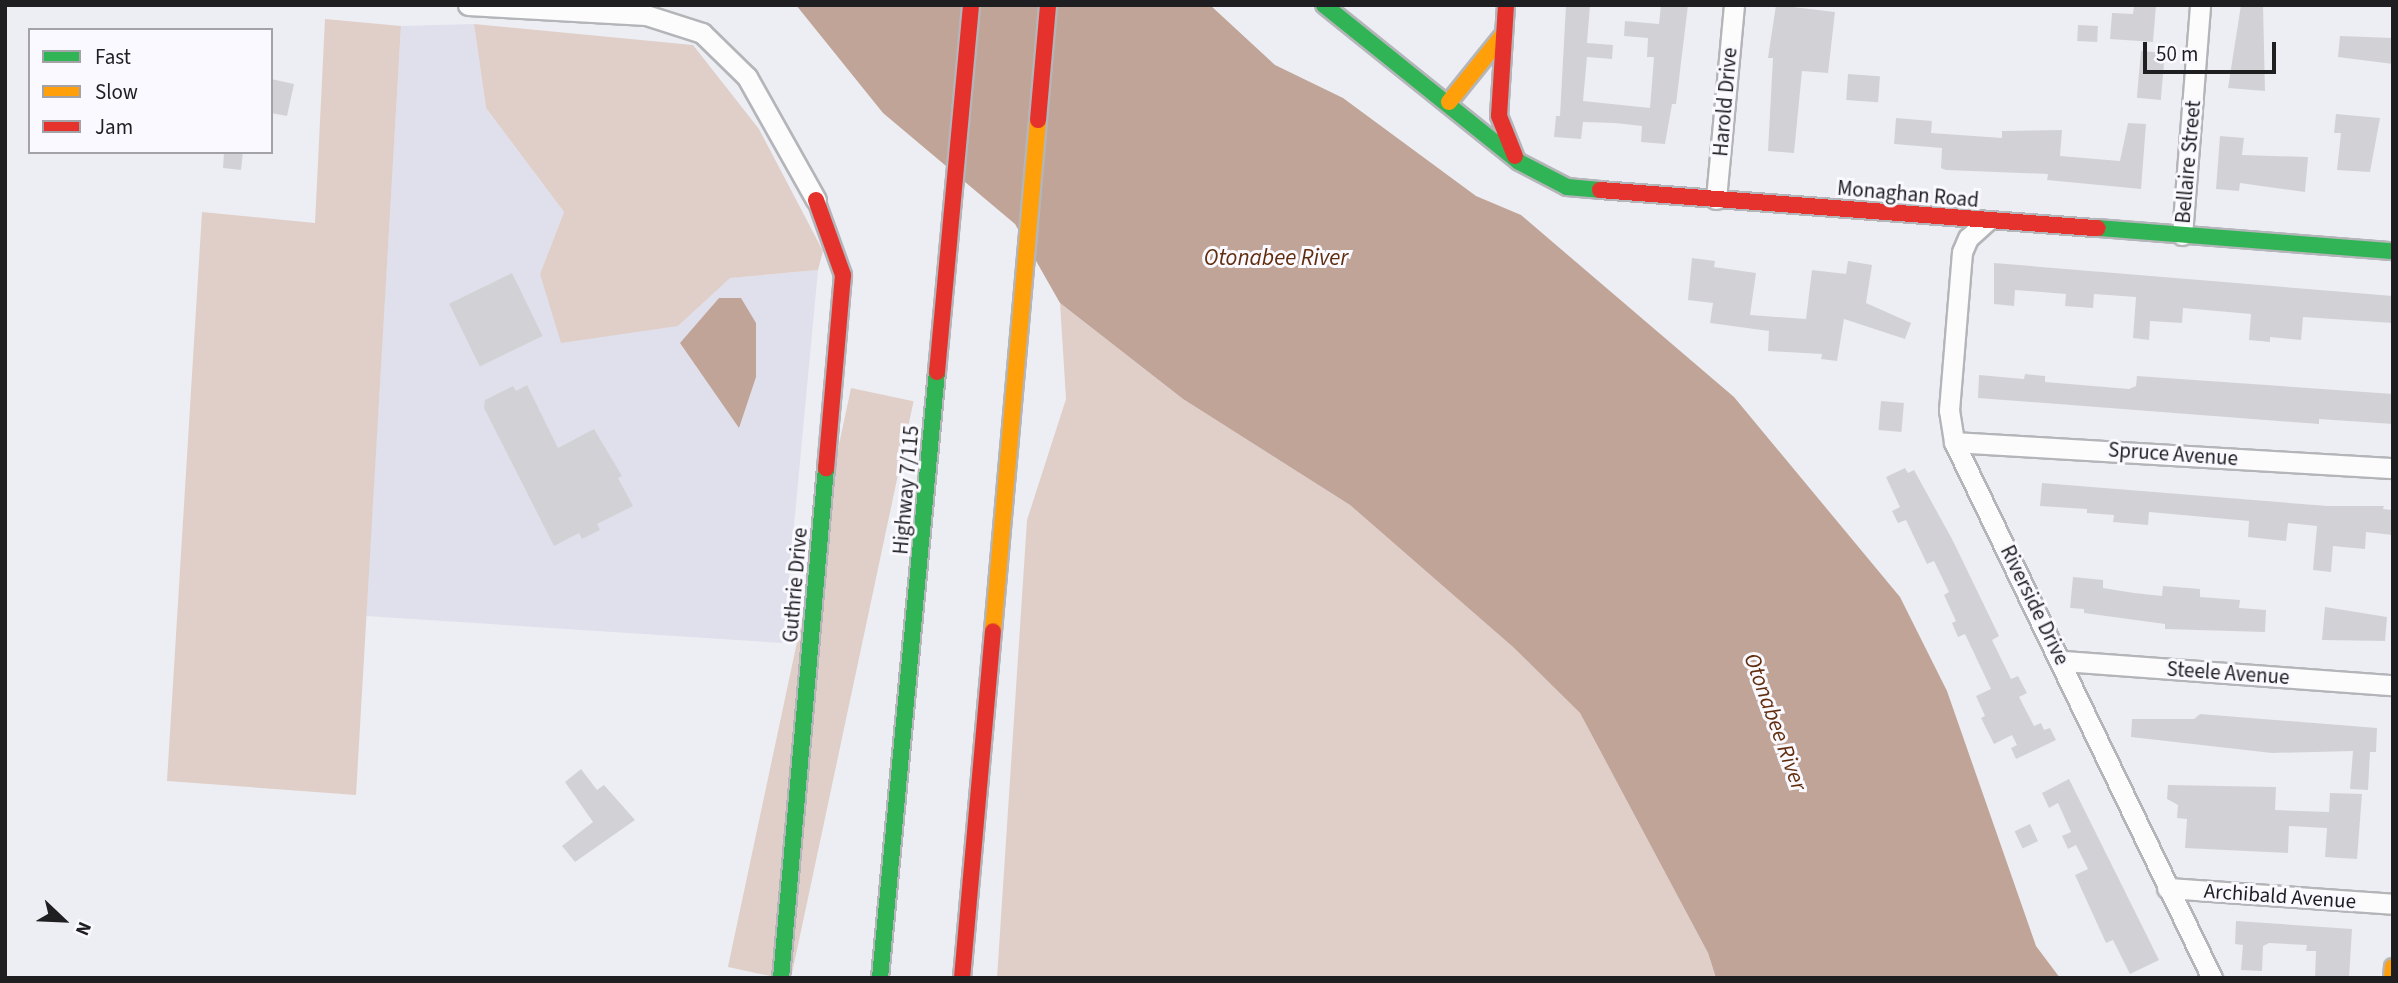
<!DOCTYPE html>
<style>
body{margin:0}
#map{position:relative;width:2398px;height:983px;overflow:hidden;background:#edeef3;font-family:"Source Sans 3",sans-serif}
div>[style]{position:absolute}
.built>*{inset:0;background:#e0e0ec}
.green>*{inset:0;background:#e0cfc9;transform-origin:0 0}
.water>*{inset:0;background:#c1a498}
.building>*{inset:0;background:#d2d2d6;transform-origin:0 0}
.roads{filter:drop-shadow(2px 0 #b4b5b9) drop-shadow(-2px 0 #b4b5b9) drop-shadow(0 2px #b4b5b9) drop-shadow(0 -2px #b4b5b9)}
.street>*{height:19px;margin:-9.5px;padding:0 9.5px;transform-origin:9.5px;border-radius:9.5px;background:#fcfcfd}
.fast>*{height:16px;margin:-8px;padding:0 8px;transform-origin:8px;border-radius:8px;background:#30b455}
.slow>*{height:16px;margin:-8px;padding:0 8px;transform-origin:8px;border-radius:8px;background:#ff9f0a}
.jam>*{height:16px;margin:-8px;padding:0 8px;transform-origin:8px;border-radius:8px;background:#e5322d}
span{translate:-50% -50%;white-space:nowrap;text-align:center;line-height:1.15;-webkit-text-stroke:6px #f9f9ff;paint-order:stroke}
.street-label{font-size:21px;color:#1f1f22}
.water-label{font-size:23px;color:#622d0d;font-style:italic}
.frame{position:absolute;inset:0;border:7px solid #1f1f22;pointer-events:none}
.legend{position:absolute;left:28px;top:28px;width:245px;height:126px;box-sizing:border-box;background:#f9f9ff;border:2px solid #a2a2a7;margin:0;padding:9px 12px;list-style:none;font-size:21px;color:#1f1f22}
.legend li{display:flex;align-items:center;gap:14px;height:35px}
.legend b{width:35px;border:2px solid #a2a2a7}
.north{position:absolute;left:28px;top:885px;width:70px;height:70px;-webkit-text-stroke:5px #f9f9ff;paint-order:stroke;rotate:113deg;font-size:19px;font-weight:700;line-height:28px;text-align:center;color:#1f1f22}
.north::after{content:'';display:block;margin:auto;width:24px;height:32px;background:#1f1f22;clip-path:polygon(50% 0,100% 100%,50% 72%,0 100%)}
.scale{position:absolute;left:2143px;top:42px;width:133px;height:32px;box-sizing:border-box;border:4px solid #1f1f22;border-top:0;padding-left:9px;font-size:21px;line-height:24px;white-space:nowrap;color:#1f1f22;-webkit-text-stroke:5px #f9f9ff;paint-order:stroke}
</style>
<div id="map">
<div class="built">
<div style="clip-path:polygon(474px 24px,486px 108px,564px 212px,540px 274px,678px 326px,729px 278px,818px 270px,783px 643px,366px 616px,401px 26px)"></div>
</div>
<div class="green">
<div style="clip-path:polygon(325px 19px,401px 26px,356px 795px,167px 781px,202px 212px,315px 223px)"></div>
<div style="clip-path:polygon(474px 24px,693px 45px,759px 129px,823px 251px,818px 270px,730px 278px,678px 326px,561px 343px,540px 274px,564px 212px,486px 108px)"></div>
<div style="clip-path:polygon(1060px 303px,1183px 399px,1350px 505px,1513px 647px,1580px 713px,1708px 953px,1716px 978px,997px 978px,1027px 520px,1066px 399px)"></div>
<div style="left:851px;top:388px;width:64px;height:592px;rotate:12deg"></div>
</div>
<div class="water">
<div style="clip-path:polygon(796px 5px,1210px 5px,1275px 65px,1343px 98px,1476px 196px,1521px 215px,1734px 397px,1900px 597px,1947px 691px,2036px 946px,2060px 978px,1716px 978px,1708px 953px,1580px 713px,1513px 647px,1350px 505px,1183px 399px,1060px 303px,1015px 224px,883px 113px)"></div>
<div style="clip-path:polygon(719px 298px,741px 298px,756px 323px,756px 377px,739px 428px,680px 343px)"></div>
</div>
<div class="building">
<div style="clip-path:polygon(1566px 5px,1590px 5px,1587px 43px,1613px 45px,1612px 59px,1587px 57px,1583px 101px,1650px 108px,1654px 57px,1647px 57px,1648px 38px,1624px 36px,1625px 21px,1659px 24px,1661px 5px,1688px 5px,1676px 104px,1672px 104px,1665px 144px,1641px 142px,1642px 126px,1615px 123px,1583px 122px,1581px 139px,1554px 137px,1556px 116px,1560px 116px)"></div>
<div style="clip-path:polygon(1776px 5px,1835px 12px,1828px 73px,1802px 71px,1794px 153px,1768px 151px,1773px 58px,1768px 58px)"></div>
<div style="clip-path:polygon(2134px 5px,2156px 5px,2153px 42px,2110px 39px,2112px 13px,2133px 14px)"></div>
<div style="clip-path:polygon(2241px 5px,2263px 5px,2265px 91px,2228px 88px)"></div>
<div style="left:2078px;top:25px;width:20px;height:16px;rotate:3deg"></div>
<div style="clip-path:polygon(2340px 36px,2393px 38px,2393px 64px,2338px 57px)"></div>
<div style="left:2141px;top:51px;width:24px;height:47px;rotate:5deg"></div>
<div style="left:1848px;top:74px;width:32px;height:26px;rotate:4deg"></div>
<div style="clip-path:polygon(271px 79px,294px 84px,287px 116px,271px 113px)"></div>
<div style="clip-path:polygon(2336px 114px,2380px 118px,2370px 172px,2337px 170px,2341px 133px,2334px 133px)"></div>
<div style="clip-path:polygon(1896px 118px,1932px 121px,1931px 133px,2002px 138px,2002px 131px,2062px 130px,2060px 156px,2120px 161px,2128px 123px,2146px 124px,2141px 189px,2047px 180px,2048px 174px,1946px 170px,1941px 168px,1942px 148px,1894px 144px)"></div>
<div style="clip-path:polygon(2220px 136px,2244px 138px,2242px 155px,2308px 157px,2305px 192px,2240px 183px,2239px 191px,2216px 189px)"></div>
<div style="clip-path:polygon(224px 152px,243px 152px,241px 170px,223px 168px)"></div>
<div style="clip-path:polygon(1692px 258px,1715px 261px,1714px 267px,1756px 273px,1750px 315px,1806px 319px,1812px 270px,1846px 274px,1848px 261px,1872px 265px,1866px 303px,1911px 323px,1905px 339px,1844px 319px,1837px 361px,1821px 359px,1822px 354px,1768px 351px,1769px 331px,1710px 323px,1713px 303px,1688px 300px)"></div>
<div style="clip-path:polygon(1994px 263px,2393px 296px,2393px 323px,2303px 317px,2301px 340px,2270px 337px,2270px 342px,2249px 340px,2251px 314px,2183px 308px,2182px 323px,2150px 321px,2149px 340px,2133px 338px,2136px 297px,2094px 294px,2093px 308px,2065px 306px,2066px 294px,2015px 290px,2014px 306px,1994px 304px)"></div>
<div style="left:512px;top:273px;width:70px;height:70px;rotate:64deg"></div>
<div style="clip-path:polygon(2025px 374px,2045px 376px,2045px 382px,2129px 389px,2136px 386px,2137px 376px,2393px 394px,2393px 424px,2319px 419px,2319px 424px,1978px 398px,1979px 375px,2024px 379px)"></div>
<div style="clip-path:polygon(527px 385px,558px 448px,594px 429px,622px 476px,618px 478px,633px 506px,597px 524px,600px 530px,582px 539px,579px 533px,554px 546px,484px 408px,485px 400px,513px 386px,516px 391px)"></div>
<div style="left:1881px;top:401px;width:23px;height:29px;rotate:5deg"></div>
<div style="clip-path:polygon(1905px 468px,1908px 473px,1914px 470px,1952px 539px,1999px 636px,1992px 640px,2011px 679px,2018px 676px,2027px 693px,2019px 697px,2034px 726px,2041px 723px,2044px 730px,2050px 728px,2056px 740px,2016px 759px,2011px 748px,2017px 745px,2012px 735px,1994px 744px,1981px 718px,1985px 716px,1976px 696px,1991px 689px,1965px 634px,1958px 637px,1952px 623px,1956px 621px,1944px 595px,1949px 592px,1934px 561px,1927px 564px,1906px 520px,1898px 523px,1892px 511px,1900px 507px,1886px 477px)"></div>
<div style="clip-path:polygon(2042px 483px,2327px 506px,2384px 506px,2383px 509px,2393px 510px,2393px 535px,2366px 532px,2365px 549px,2333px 546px,2331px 572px,2313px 570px,2317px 526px,2288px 523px,2286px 541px,2248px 537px,2249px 521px,2149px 512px,2148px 525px,2113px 522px,2114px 515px,2087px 513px,2087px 509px,2040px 506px)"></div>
<div style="clip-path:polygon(2073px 577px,2103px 580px,2103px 588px,2134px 593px,2162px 596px,2163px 586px,2200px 589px,2200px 597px,2240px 600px,2239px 608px,2266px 610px,2265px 632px,2165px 629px,2165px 624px,2084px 613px,2084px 609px,2070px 608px)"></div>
<div style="clip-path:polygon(2325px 607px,2387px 617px,2385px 641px,2322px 640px)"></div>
<div style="clip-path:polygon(2200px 714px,2377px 728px,2376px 752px,2370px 752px,2368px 790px,2350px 789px,2353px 751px,2272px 753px,2131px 737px,2132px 719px,2194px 719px)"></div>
<div style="clip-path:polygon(581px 769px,597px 790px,604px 785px,635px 820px,575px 862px,562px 846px,593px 822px,565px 782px)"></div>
<div style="clip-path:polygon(2069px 779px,2159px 960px,2130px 974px,2113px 940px,2106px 943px,2075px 875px,2088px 869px,2076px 845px,2068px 849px,2062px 836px,2071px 832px,2058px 803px,2049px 808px,2042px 793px)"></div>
<div style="clip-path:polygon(2168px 785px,2276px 787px,2275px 810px,2329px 812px,2330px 793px,2362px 794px,2357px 859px,2325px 857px,2327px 828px,2289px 826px,2288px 853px,2185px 848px,2187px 819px,2177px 818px,2178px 805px,2167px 799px)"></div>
<div style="left:2030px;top:824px;width:19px;height:17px;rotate:65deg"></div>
<div style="clip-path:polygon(2236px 921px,2352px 929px,2349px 978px,2315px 978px,2316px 951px,2306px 951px,2307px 945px,2269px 943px,2263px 946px,2262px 971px,2241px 970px,2243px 945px,2235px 944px)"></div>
</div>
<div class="roads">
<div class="street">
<div style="left:468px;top:5px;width:178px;rotate:3.2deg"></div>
<div style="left:646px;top:15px;width:59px;rotate:17.8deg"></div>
<div style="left:702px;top:33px;width:63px;rotate:44.4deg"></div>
<div style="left:747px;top:77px;width:141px;rotate:60.7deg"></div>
<div style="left:1716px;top:199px;width:195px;rotate:-84.7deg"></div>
<div style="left:1987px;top:221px;width:25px;rotate:138deg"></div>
<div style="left:1968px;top:238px;width:15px;rotate:113deg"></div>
<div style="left:1962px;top:252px;width:159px;rotate:94.7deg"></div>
<div style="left:1949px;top:410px;width:32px;rotate:81deg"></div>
<div style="left:1954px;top:442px;width:595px;rotate:64.3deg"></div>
<div style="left:2182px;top:235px;width:231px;rotate:-85.5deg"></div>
<div style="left:1954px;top:442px;width:440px;rotate:3.4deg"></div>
<div style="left:2063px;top:661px;width:331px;rotate:4.2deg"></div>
<div style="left:2167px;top:888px;width:227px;rotate:4deg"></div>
</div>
<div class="fast">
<div style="left:1324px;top:5px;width:250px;rotate:38.8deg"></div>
<div style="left:1519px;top:162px;width:54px;rotate:27.5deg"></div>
<div style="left:1567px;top:187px;width:33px;rotate:5deg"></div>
<div style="left:2098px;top:228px;width:296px;rotate:4.5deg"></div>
<div style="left:781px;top:978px;width:512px;rotate:-84.96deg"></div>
<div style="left:880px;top:978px;width:609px;rotate:-84.63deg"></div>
</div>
<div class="slow">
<div style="left:1449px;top:102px;width:86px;rotate:-51.1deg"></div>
<div style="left:993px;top:631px;width:513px;rotate:-84.97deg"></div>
<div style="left:2392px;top:978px;width:11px;rotate:-85deg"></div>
</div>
<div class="jam">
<div style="left:1506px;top:5px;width:111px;rotate:93.6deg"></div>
<div style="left:1499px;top:116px;width:43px;rotate:68.2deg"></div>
<div style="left:1038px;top:120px;width:115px;rotate:-85deg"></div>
<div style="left:1600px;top:190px;width:499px;rotate:4.4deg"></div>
<div style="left:816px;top:200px;width:80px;rotate:70.2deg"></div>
<div style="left:843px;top:275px;width:194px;rotate:95deg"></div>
<div style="left:937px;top:372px;width:369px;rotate:-84.7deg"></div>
<div style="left:962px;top:978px;width:348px;rotate:-84.9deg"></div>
</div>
</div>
<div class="street-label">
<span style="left:1725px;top:102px;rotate:-85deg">Harold Drive</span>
<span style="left:2188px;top:162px;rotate:-85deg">Bellaire Street</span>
<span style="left:1908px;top:194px;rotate:5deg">Monaghan Road</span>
<span style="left:2173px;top:454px;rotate:4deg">Spruce Avenue</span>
<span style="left:906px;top:490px;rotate:-85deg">Highway 7/115</span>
<span style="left:795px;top:585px;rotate:-85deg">Guthrie Drive</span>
<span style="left:2035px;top:605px;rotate:64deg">Riverside Drive</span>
<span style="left:2228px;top:673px;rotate:4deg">Steele Avenue</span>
<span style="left:2280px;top:896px;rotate:4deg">Archibald Avenue</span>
</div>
<div class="water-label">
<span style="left:1276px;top:258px">Otonabee River</span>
<span style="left:1775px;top:722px;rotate:70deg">Otonabee River</span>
</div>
<div class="frame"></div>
<ul class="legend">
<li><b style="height:9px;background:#30b455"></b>Fast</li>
<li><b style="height:9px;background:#ff9f0a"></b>Slow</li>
<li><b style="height:9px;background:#e5322d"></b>Jam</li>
</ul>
<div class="north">N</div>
<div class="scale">50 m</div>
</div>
